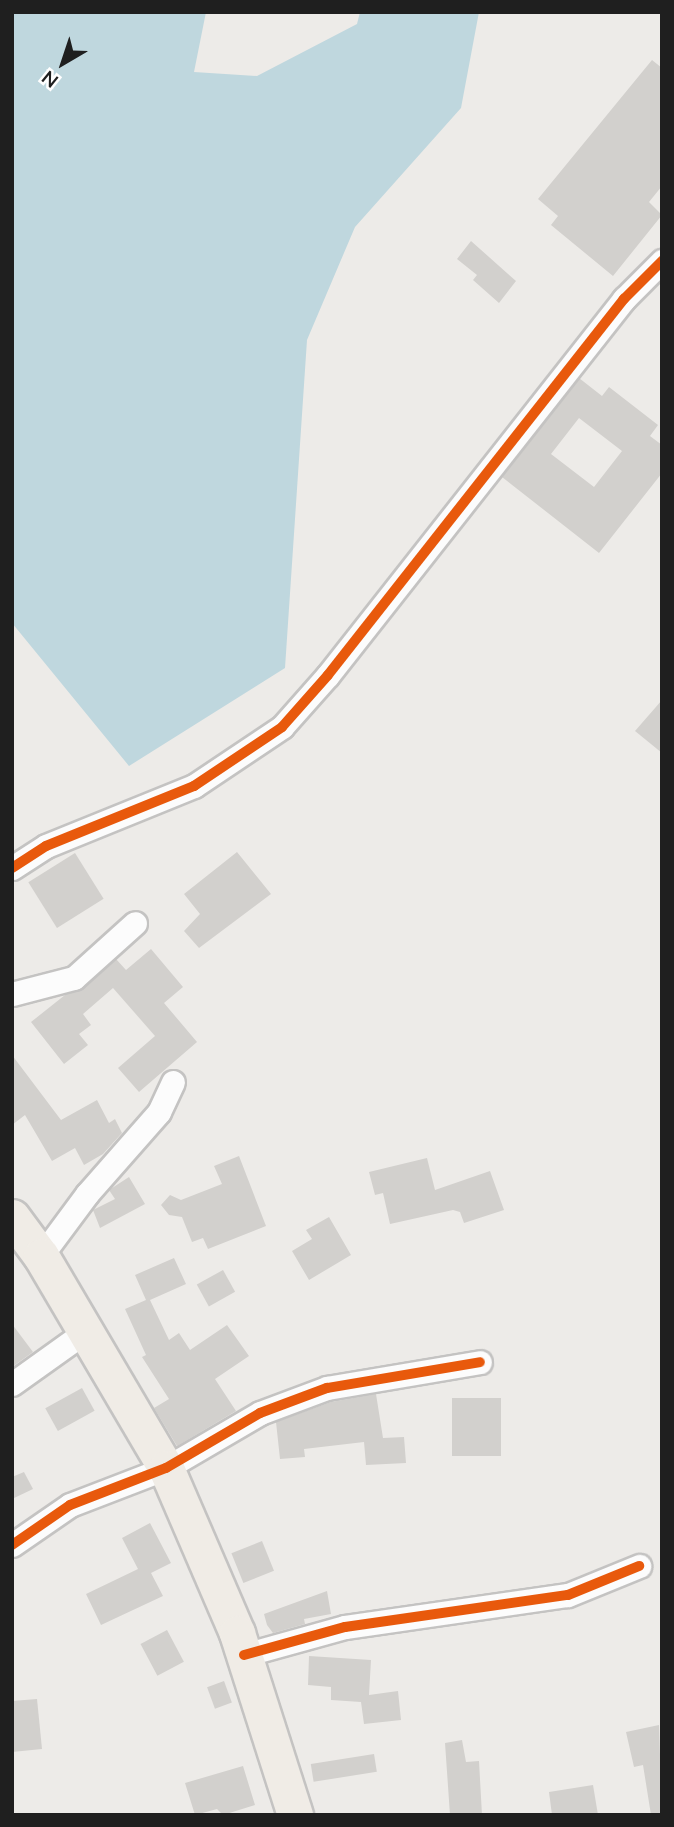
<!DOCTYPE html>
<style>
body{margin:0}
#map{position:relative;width:674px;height:1827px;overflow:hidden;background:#edebe8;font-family:Mulish,sans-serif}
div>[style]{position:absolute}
.water>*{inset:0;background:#bfd7de}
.building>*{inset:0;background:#d2d0cd;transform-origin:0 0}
.roads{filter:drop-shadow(2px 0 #c4c3c2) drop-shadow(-2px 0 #c4c3c2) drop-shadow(0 2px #c4c3c2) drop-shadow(0 -2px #c4c3c2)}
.street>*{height:23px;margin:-11.5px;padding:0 11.5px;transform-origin:11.5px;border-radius:11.5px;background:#fcfcfc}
.primary>*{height:35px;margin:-17.5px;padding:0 17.5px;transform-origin:17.5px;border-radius:17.5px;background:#f0ece6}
.cycleway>*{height:10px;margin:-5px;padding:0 5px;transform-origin:5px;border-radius:5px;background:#e8590c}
span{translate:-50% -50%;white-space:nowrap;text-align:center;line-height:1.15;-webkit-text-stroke:5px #fff;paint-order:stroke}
.frame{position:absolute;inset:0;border:14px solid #1f1f1f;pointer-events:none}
.north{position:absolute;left:28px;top:28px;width:70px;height:70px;-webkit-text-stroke:5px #fff;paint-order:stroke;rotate:219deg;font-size:19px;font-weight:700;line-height:28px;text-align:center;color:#1f1f1f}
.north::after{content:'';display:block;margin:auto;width:24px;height:32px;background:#1f1f1f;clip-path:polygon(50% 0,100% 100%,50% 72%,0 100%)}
</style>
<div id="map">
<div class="water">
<div style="clip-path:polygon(13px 12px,206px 12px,194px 72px,257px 76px,357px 24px,360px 12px,479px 12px,461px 108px,355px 227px,307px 340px,285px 668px,129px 766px,12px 623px)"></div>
</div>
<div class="building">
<div style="clip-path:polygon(652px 60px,662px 68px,662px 186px,649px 202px,662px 215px,613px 276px,551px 225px,558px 216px,538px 199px)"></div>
<div style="clip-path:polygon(471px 241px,516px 281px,499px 303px,473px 280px,477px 275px,457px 259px)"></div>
<div style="clip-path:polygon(evenodd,579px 378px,602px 396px,609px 387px,658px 425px,650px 436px,662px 445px,662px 473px,599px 553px,502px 477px,579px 378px,579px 418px,622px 451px,594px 487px,551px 454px,579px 418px)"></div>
<div style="clip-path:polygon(662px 700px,662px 753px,635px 731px)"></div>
<div style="clip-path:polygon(237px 852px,271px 894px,199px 948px,184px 931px,200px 914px,184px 894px)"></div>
<div style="left:75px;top:853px;width:54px;height:55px;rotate:58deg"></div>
<div style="clip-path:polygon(151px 949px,183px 987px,164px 1003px,197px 1042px,139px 1092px,118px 1068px,155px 1036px,113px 988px,83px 1014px,91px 1025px,79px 1034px,88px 1045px,64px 1064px,31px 1022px,65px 995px,83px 988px,116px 959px,126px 970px)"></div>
<div style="clip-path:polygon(12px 1055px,61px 1120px,97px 1100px,109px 1123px,115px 1119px,122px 1133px,103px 1154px,84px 1165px,75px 1148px,52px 1161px,25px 1115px,12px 1125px)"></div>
<div style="clip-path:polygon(239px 1156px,266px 1226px,208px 1249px,203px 1238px,192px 1242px,182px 1217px,169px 1215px,161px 1205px,170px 1195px,181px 1200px,222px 1184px,214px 1166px)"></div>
<div style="clip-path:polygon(427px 1158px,435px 1190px,490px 1171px,504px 1210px,464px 1223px,460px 1212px,453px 1210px,390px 1224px,383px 1193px,375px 1195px,369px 1172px)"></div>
<div style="clip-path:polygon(129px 1177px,145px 1204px,100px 1228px,93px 1210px,115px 1199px,109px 1190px)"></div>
<div style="clip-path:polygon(329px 1217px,351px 1255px,309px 1280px,292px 1251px,312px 1239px,306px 1230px)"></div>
<div style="clip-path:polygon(174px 1258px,186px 1284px,150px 1300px,169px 1340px,179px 1333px,190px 1350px,227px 1325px,249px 1356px,215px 1379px,236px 1411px,177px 1446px,154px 1408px,169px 1399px,142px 1357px,146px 1355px,125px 1309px,146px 1300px,135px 1275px)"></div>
<div style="left:223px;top:1270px;width:25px;height:30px;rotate:61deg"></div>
<div style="clip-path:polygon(12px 1324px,33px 1352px,12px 1367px)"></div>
<div style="left:82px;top:1388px;width:26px;height:42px;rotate:61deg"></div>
<div style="clip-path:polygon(376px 1394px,383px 1438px,404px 1437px,406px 1463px,366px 1465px,364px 1442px,304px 1449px,305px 1457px,280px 1459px,276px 1422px,331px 1402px)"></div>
<div style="left:452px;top:1398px;width:49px;height:58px"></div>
<div style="clip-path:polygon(24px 1472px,33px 1489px,12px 1499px,12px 1477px)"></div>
<div style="clip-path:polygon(150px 1523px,171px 1563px,151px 1573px,163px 1596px,101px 1625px,86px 1594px,138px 1569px,122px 1538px)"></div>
<div style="left:262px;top:1541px;width:32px;height:33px;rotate:68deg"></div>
<div style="clip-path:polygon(327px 1591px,331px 1614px,304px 1619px,305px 1624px,273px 1633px,267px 1625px,264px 1614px)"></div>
<div style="left:167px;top:1630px;width:36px;height:30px;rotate:62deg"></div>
<div style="clip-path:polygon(309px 1656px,371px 1660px,369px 1695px,398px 1691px,401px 1720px,364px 1724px,361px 1702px,331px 1700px,331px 1687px,308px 1685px)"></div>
<div style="left:224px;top:1681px;width:23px;height:18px;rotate:70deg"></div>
<div style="clip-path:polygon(37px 1699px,42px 1749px,12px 1752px,12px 1701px)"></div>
<div style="clip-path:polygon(659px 1725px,662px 1815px,651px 1815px,643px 1765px,634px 1767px,626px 1732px)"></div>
<div style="clip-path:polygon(462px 1740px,466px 1762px,479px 1761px,482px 1815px,450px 1815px,445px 1743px)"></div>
<div style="left:374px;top:1754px;width:18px;height:64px;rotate:81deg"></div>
<div style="clip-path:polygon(243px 1766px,255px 1805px,223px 1815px,217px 1809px,195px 1815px,185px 1783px)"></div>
<div style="clip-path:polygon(593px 1785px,598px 1815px,552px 1815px,549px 1792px)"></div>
</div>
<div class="roads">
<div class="street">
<div style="left:12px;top:868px;width:40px;rotate:-32.9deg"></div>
<div style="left:46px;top:846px;width:160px;rotate:-22.1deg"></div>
<div style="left:194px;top:786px;width:106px;rotate:-33.8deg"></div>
<div style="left:282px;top:727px;width:69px;rotate:-48.5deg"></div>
<div style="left:328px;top:675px;width:479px;rotate:-51.8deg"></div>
<div style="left:624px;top:299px;width:54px;rotate:-45deg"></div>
<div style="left:12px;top:994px;width:64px;rotate:-14.5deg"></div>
<div style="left:74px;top:978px;width:82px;rotate:-42deg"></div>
<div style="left:41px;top:1256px;width:77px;rotate:-53.4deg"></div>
<div style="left:87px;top:1194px;width:109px;rotate:-48.7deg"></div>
<div style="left:159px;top:1112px;width:33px;rotate:-65deg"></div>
<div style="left:12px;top:1384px;width:91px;rotate:-35.6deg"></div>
<div style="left:12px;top:1545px;width:70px;rotate:-34.6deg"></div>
<div style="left:70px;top:1505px;width:103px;rotate:-21.1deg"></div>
<div style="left:166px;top:1468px;width:109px;rotate:-30.3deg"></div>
<div style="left:260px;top:1413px;width:72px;rotate:-20.5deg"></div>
<div style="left:327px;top:1388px;width:155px;rotate:-9.6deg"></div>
<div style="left:244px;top:1655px;width:105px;rotate:-15.5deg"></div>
<div style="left:345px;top:1627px;width:225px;rotate:-8.2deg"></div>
<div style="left:568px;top:1595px;width:77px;rotate:-22.2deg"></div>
</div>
<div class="primary">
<div style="left:12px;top:1217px;width:49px;rotate:53.4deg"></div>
<div style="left:41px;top:1256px;width:246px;rotate:59.5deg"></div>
<div style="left:166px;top:1468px;width:180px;rotate:66.7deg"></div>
<div style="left:237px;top:1633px;width:191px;rotate:72.3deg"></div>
</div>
</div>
<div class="cycleway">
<div style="left:12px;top:868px;width:40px;rotate:-32.9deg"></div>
<div style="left:46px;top:846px;width:160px;rotate:-22.1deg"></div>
<div style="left:194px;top:786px;width:106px;rotate:-33.8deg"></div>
<div style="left:282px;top:727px;width:69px;rotate:-48.5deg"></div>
<div style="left:328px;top:675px;width:479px;rotate:-51.8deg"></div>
<div style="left:624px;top:299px;width:54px;rotate:-45deg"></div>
<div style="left:12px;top:1545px;width:70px;rotate:-34.6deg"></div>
<div style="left:70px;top:1505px;width:103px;rotate:-21.1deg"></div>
<div style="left:166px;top:1468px;width:109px;rotate:-30.3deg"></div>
<div style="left:260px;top:1413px;width:72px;rotate:-20.5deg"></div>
<div style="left:327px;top:1388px;width:155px;rotate:-9.6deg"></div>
<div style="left:244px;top:1655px;width:105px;rotate:-15.5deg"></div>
<div style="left:345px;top:1627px;width:225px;rotate:-8.2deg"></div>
<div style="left:568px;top:1595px;width:77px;rotate:-22.2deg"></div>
</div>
<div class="frame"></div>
<div class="north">N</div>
</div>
